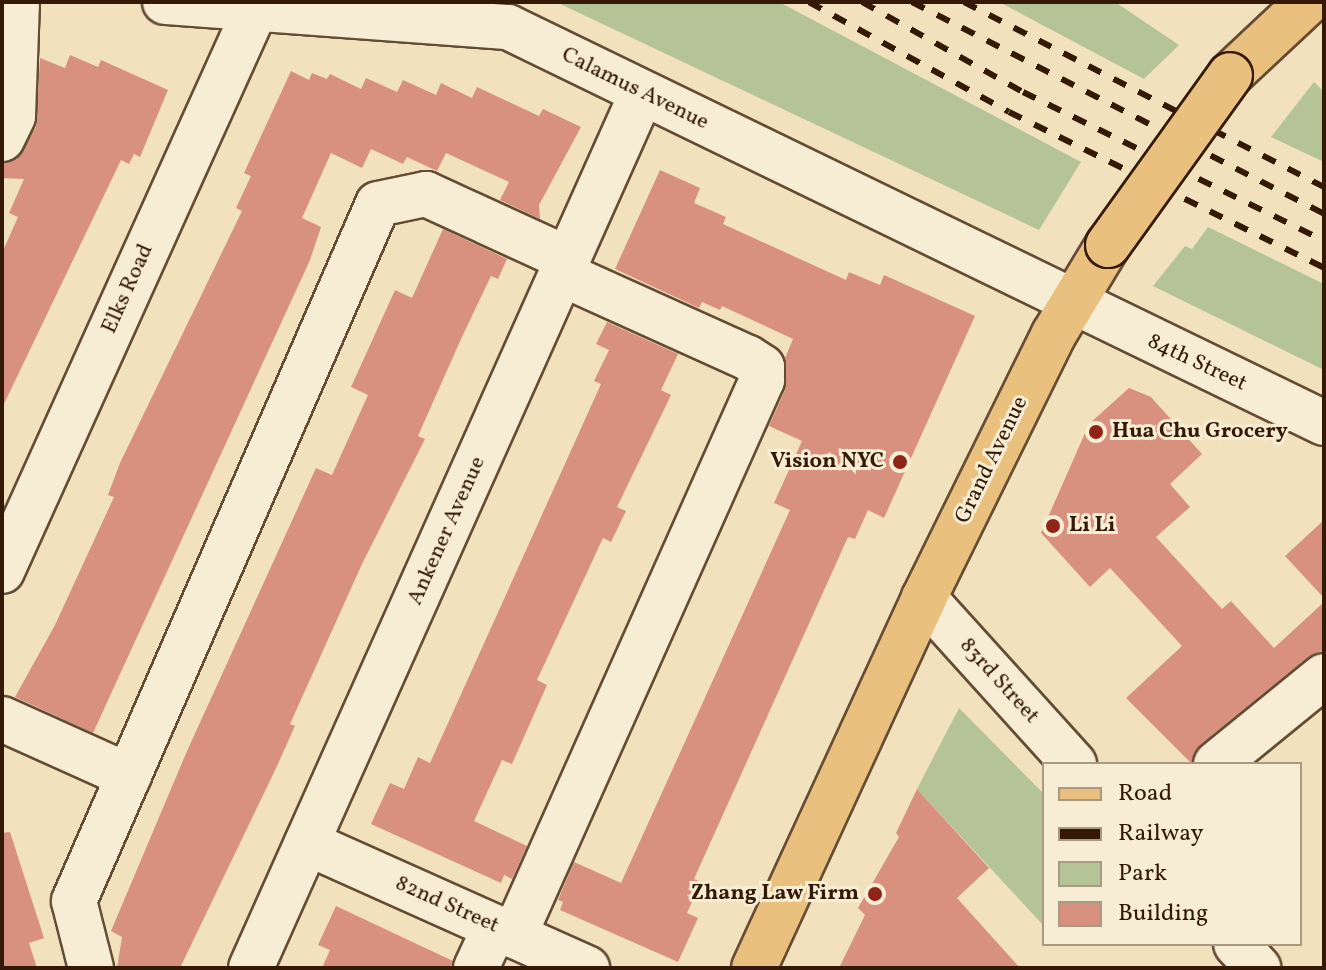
<!DOCTYPE html>
<style>
body{margin:0}
#map{position:relative;width:1326px;height:970px;overflow:hidden;background:#f2e1bd;font-family:Vollkorn,serif}
div>[style]{position:absolute}
.green>*{inset:0;background:#b4c496}
.building>*{inset:0;background:#d9917f}
.roads{filter:drop-shadow(2px 0 #644c34) drop-shadow(-2px 0 #644c34) drop-shadow(0 2px #644c34) drop-shadow(0 -2px #644c34)}
.minor>*{height:44px;margin:-22px;padding:0 22px;transform-origin:22px;border-radius:22px;background:#f7ecd4}
.major>*{height:44px;margin:-22px;padding:0 22px;transform-origin:22px;border-radius:22px;background:#e9c07e}
.rail>*{height:6px;margin-top:-3px;transform-origin:0;background:repeating-linear-gradient(90deg,#341a06 0 14px,transparent 0 28px)}
.bridges{filter:drop-shadow(2px 0 #341a06) drop-shadow(-2px 0 #341a06) drop-shadow(0 2px #341a06) drop-shadow(0 -2px #341a06)}
.major-bridge>*{height:44px;margin:-22px;padding:0 22px;transform-origin:22px;border-radius:22px;background:#e9c07e}
.dots>*{width:22px;height:22px;translate:-50% -50%;box-sizing:border-box;border:4px solid #f7ecd4;border-radius:50%}
span{translate:-50% -50%;white-space:nowrap;text-align:center;line-height:1.15;-webkit-text-stroke:6px #f7ecd4;paint-order:stroke}
.street-label{font-size:22px;color:#341a06}
.poi-label{font-size:22px;color:#341a06;font-weight:700}
.left{translate:0 -50%;text-align:left}
.right{translate:-100% -50%;text-align:right}
.frame{position:absolute;inset:0;border:4px solid #341a06;pointer-events:none}
.legend{position:absolute;left:1042px;top:762px;width:260px;height:184px;box-sizing:border-box;background:#f7ecd4;border:2px solid #a99882;margin:0;padding:10px 14px;list-style:none;font-size:24px;color:#341a06}
.legend li{display:flex;align-items:center;gap:16px;height:40px}
.legend b{width:40px;border:2px solid #a99882}
</style>
<div id="map">
<div class="green">
<div style="clip-path:polygon(556px 2px,779px 2px,1081px 162px,1039px 230px)"></div>
<div style="clip-path:polygon(999px 2px,1115px 2px,1179px 45px,1144px 79px)"></div>
<div style="clip-path:polygon(1314px 82px,1324px 92px,1324px 162px,1271px 137px)"></div>
<div style="clip-path:polygon(1208px 227px,1324px 284px,1324px 370px,1153px 286px,1185px 246px,1192px 249px)"></div>
<div style="clip-path:polygon(959px 708px,1044px 794px,1044px 926px,917px 789px)"></div>
</div>
<div class="building">
<div style="clip-path:polygon(70px 55px,98px 67px,101px 60px,168px 90px,140px 157px,134px 154px,129px 164px,121px 160px,2px 408px,2px 253px,18px 217px,9px 213px,24px 179px,2px 178px,2px 164px,17px 159px,36px 127px,40px 58px,65px 68px)"></div>
<div style="clip-path:polygon(291px 71px,309px 80px,312px 73px,327px 79px,330px 74px,361px 89px,366px 78px,397px 92px,403px 80px,436px 95px,441px 83px,472px 98px,477px 87px,539px 116px,543px 109px,581px 127px,539px 205px,540px 219px,500px 200px,509px 182px,446px 153px,437px 171px,407px 157px,403px 164px,371px 149px,362px 168px,331px 153px,302px 218px,321px 227px,310px 260px,93px 733px,15px 697px,55px 625px,114px 497px,108px 495px,120px 463px,242px 211px,236px 208px,251px 176px,244px 173px)"></div>
<div style="clip-path:polygon(660px 170px,700px 188px,694px 203px,726px 217px,723px 224px,846px 280px,849px 272px,880px 285px,884px 275px,975px 316px,884px 518px,868px 510px,855px 539px,848px 537px,694px 879px,701px 882px,687px 913px,698px 918px,678px 962px,560px 910px,563px 902px,558px 900px,574px 862px,621px 883px,790px 510px,774px 503px,802px 441px,769px 426px,785px 390px,785px 358px,793px 339px,722px 306px,720px 310px,702px 302px,699px 308px,615px 269px)"></div>
<div style="clip-path:polygon(443px 229px,507px 259px,498px 279px,491px 276px,461px 339px,418px 436px,425px 439px,362px 564px,290px 724px,295px 726px,277px 766px,180px 968px,117px 968px,122px 937px,111px 931px,187px 751px,316px 468px,332px 475px,368px 395px,351px 387px,395px 290px,412px 298px)"></div>
<div style="clip-path:polygon(607px 322px,678px 354px,661px 390px,671px 395px,617px 507px,626px 511px,611px 542px,603px 538px,537px 680px,547px 685px,512px 764px,502px 760px,474px 821px,527px 846px,512px 879px,504px 875px,501px 883px,371px 824px,390px 783px,404px 789px,418px 757px,430px 763px,601px 384px,594px 381px,609px 350px,596px 344px)"></div>
<div style="clip-path:polygon(1129px 388px,1151px 397px,1202px 454px,1170px 484px,1190px 507px,1156px 537px,1222px 609px,1231px 601px,1274px 648px,1324px 602px,1324px 650px,1308px 657px,1200px 745px,1192px 764px,1126px 698px,1182px 646px,1110px 568px,1090px 587px,1041px 533px,1089px 424px)"></div>
<div style="clip-path:polygon(1324px 520px,1324px 598px,1285px 556px)"></div>
<div style="clip-path:polygon(917px 789px,989px 868px,957px 898px,1020px 968px,839px 968px,865px 915px,858px 908px,899px 837px,896px 833px)"></div>
<div style="clip-path:polygon(10px 832px,44px 938px,29px 943px,37px 968px,2px 968px,2px 833px)"></div>
<div style="clip-path:polygon(336px 906px,453px 961px,451px 968px,322px 968px,330px 950px,318px 945px)"></div>
</div>
<div class="roads">
<div class="minor">
<div style="left:165px;top:2px;width:344px;rotate:4.2deg"></div>
<div style="left:508px;top:27px;width:907px;rotate:25.89deg"></div>
<div style="left:2px;top:139px;width:25px;rotate:-64deg"></div>
<div style="left:13px;top:116px;width:114px;rotate:-88deg"></div>
<div style="left:2px;top:571px;width:618px;rotate:-65.72deg"></div>
<div style="left:924px;top:598px;width:224px;rotate:47.9deg"></div>
<div style="left:2px;top:719px;width:139px;rotate:24.2deg"></div>
<div style="left:1216px;top:764px;width:139px;rotate:-39.2deg"></div>
<div style="left:307px;top:843px;width:307px;rotate:24.1deg"></div>
<div style="left:514px;top:936px;width:609px;rotate:-65.96deg"></div>
<div style="left:762px;top:380px;width:13px;rotate:-90deg"></div>
<div style="left:762px;top:367px;width:17px;rotate:-147deg"></div>
<div style="left:748px;top:358px;width:204px;rotate:-155.7deg"></div>
<div style="left:1236px;top:944px;width:33px;rotate:47deg"></div>
<div style="left:91px;top:968px;width:69px;rotate:-104.2deg"></div>
<div style="left:74px;top:901px;width:760px;rotate:-66.44deg"></div>
<div style="left:378px;top:204px;width:49px;rotate:-11.8deg"></div>
<div style="left:426px;top:194px;width:156px;rotate:24.6deg"></div>
<div style="left:251px;top:968px;width:958px;rotate:-65.92deg"></div>
<div style="left:476px;top:968px;width:45px;rotate:-65.1deg"></div>
</div>
<div class="major">
<div style="left:1230px;top:75px;width:107px;rotate:-43.1deg"></div>
<div style="left:754px;top:968px;width:407px;rotate:-65.3deg"></div>
<div style="left:924px;top:598px;width:294px;rotate:-63.8deg"></div>
<div style="left:1054px;top:334px;width:104px;rotate:-58.8deg"></div>
</div>
</div>
<div class="rail">
<div style="left:809px;top:2px;width:228px;rotate:28.8deg"></div>
<div style="left:1009px;top:112px;width:352px;rotate:26.3deg"></div>
<div style="left:862px;top:2px;width:184px;rotate:29.2deg"></div>
<div style="left:1023px;top:92px;width:336px;rotate:26.3deg"></div>
<div style="left:912px;top:2px;width:463px;rotate:27.2deg"></div>
<div style="left:964px;top:2px;width:405px;rotate:27.2deg"></div>
</div>
<div class="bridges">
<div class="major-bridge">
<div style="left:1108px;top:245px;width:209px;rotate:-54.3deg"></div>
</div>
</div>
<div class="dots">
<div style="left:1096px;top:432px;background:#8f2418"></div>
<div style="left:900px;top:462px;background:#8f2418"></div>
<div style="left:1053px;top:526px;background:#8f2418"></div>
<div style="left:875px;top:894px;background:#8f2418"></div>
</div>
<div class="street-label">
<span style="left:635px;top:89px;rotate:26deg">Calamus Avenue</span>
<span style="left:128px;top:289px;rotate:-66deg">Elks Road</span>
<span style="left:1197px;top:363px;rotate:25deg">84th Street</span>
<span style="left:992px;top:460px;rotate:-64deg">Grand Avenue</span>
<span style="left:447px;top:531px;rotate:-66deg">Ankener Avenue</span>
<span style="left:999px;top:681px;rotate:48deg">83rd Street</span>
<span style="left:447px;top:905px;rotate:24deg">82nd Street</span>
</div>
<div class="poi-label">
<span class="left" style="left:1112px;top:432px">Hua Chu Grocery</span>
<span class="right" style="left:884px;top:462px">Vision NYC</span>
<span class="left" style="left:1069px;top:526px">Li Li</span>
<span class="right" style="left:859px;top:894px">Zhang Law Firm</span>
</div>
<div class="frame"></div>
<ul class="legend">
<li><b style="height:10px;background:#e9c07e"></b>Road</li>
<li><b style="height:10px;background:#341a06"></b>Railway</li>
<li><b style="height:22px;background:#b4c496"></b>Park</li>
<li><b style="height:22px;background:#d9917f"></b>Building</li>
</ul>
</div>
